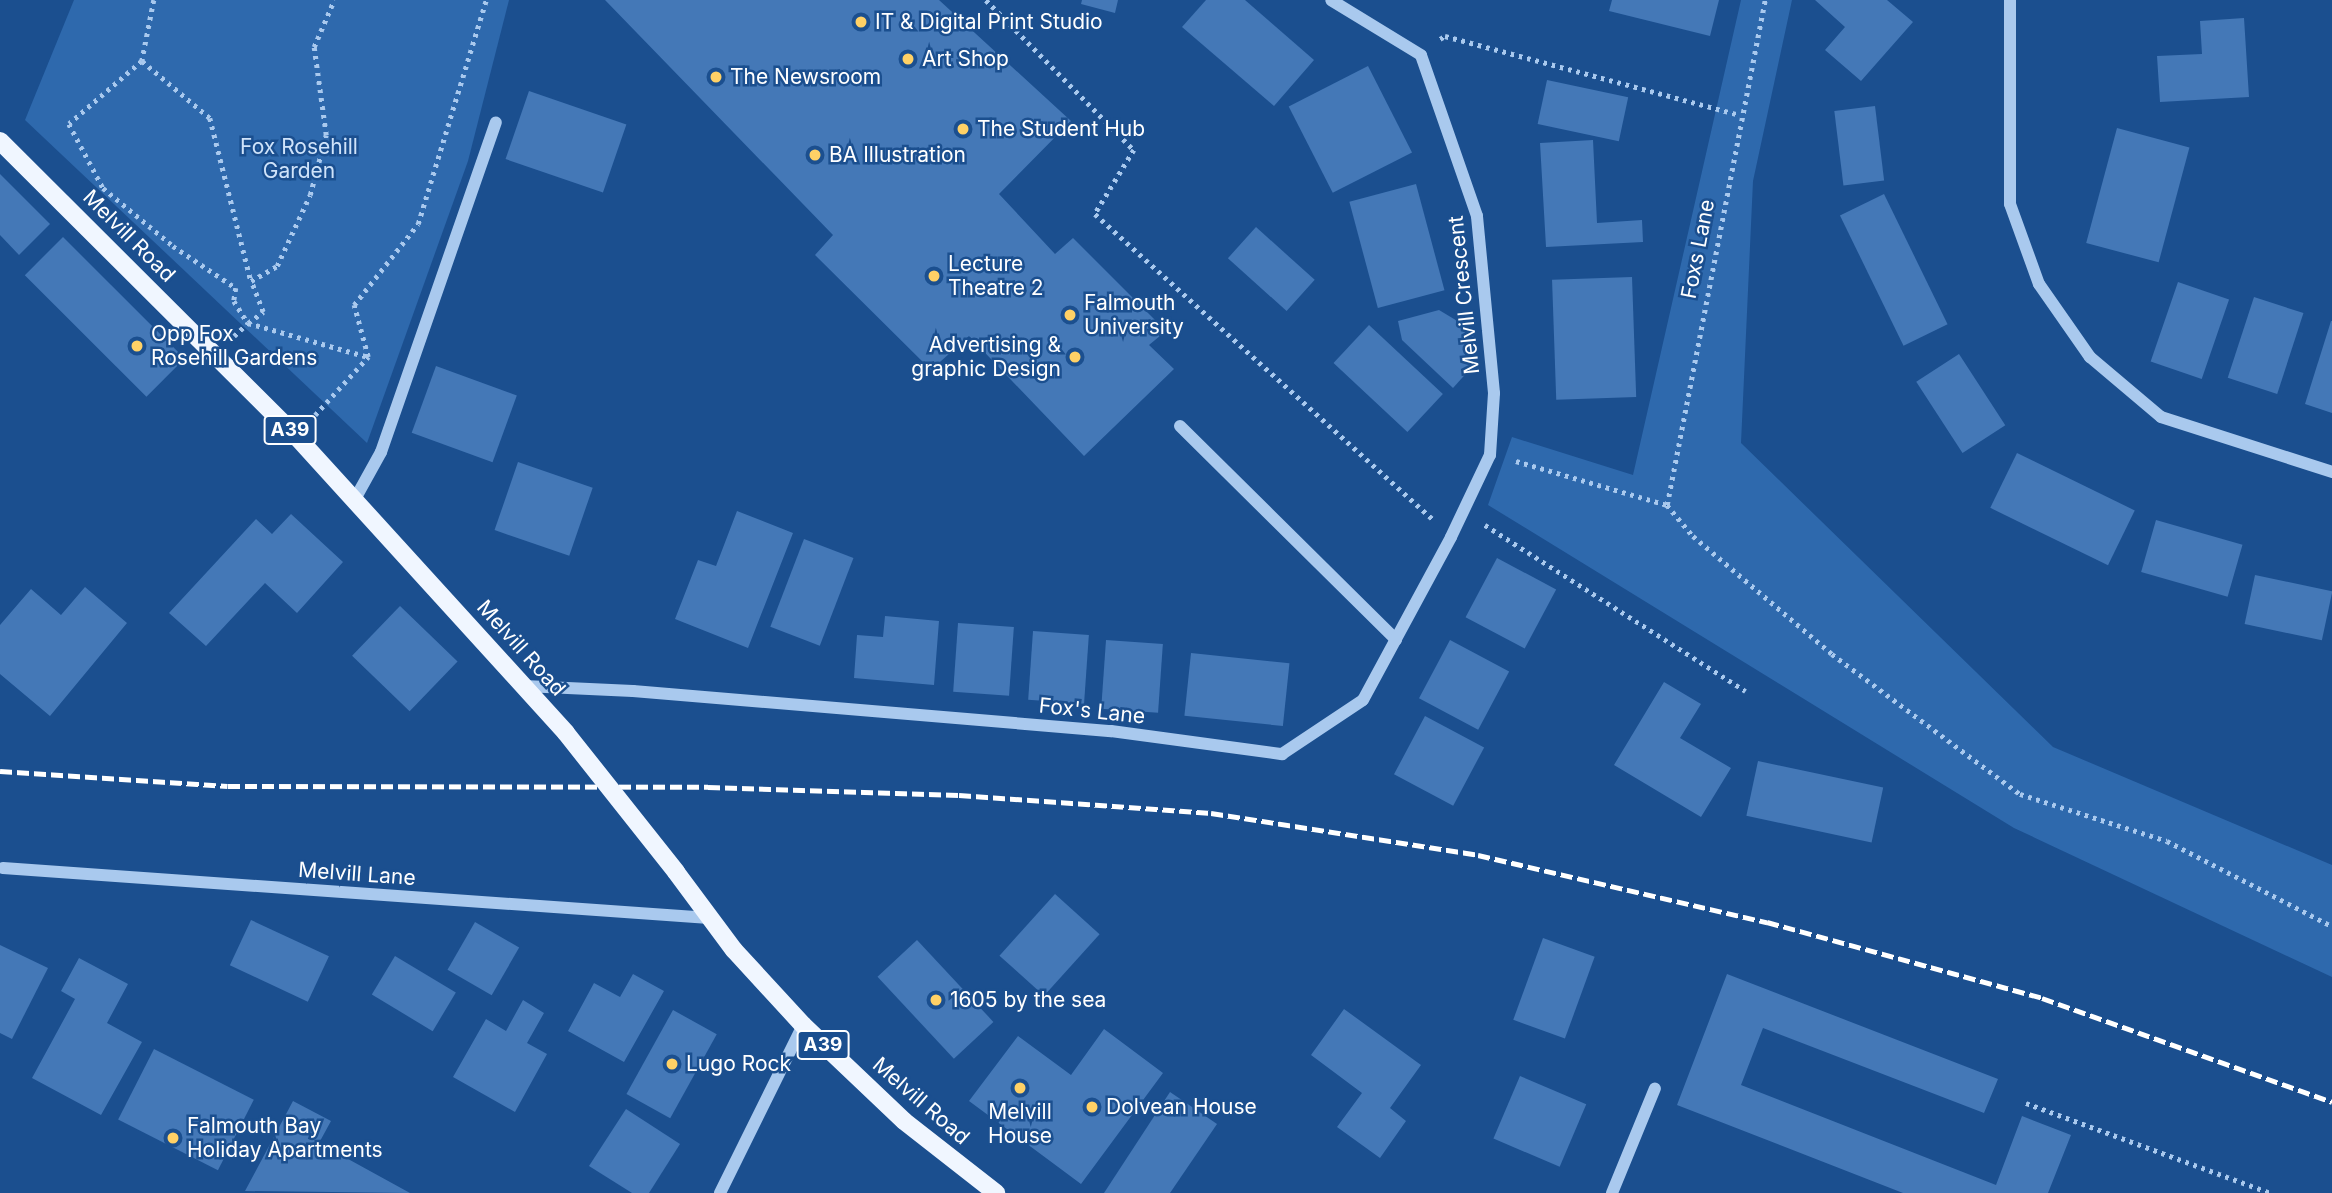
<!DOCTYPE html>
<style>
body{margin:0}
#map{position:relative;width:2332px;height:1193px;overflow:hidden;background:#1b4f8f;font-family:Inter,sans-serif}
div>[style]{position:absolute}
.green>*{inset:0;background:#2e69ad}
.building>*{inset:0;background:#4478b7;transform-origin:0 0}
.path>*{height:4.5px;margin-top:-2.25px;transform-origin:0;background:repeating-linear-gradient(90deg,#a9c9ee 0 3.5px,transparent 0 8.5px)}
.minor>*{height:12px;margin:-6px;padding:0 6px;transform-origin:6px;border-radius:6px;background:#a9c9ee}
.major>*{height:18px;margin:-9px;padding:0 9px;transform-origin:9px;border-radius:9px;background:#f0f6ff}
.rail>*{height:5px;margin-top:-2.5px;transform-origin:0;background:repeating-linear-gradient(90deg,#fff 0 12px,transparent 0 17px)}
.major-bridge>*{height:18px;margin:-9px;padding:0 9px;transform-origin:9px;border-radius:9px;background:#f0f6ff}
.dots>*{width:19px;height:19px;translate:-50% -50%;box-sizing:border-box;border:4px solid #1b4f8f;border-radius:50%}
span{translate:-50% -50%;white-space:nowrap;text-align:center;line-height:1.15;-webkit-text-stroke:5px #1b4f8f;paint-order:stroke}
.shield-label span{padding:2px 5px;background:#1b4f8f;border:2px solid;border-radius:5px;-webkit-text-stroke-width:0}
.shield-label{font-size:19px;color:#fff;font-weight:700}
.poi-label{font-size:21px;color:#fff}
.left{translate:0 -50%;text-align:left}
.right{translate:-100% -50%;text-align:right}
.park-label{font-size:21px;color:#cfe3fa}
.street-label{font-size:21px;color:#fff}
</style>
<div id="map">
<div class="green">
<div style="clip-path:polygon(74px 0,509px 0,468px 161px,367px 443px,25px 120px)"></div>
<div style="clip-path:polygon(1741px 0,1792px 0,1753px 181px,1741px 443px,2053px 747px,2332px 865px,2332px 977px,2014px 828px,1488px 505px,1512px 437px,1633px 475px)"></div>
</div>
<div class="building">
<div style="clip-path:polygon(605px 0,939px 0,1071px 121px,999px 194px,1055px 254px,1073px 238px,1166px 331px,1149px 345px,1174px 369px,1084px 456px,969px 336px,931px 370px,815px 255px,833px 235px)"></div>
<div style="clip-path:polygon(1082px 0,1118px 0,1115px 13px,1081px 4px)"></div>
<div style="clip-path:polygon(1206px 0,1245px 0,1314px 60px,1274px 106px,1182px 27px)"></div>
<div style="clip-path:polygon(1612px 0,1719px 0,1710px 36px,1609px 11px)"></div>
<div style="clip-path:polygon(1815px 0,1887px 0,1913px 22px,1861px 81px,1825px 50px,1845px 27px)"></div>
<div style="clip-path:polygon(2244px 18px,2249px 97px,2160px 102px,2157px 56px,2202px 54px,2200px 21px)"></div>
<div style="left:1368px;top:66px;width:97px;height:89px;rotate:63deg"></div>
<div style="left:1547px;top:80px;width:83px;height:45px;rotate:12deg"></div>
<div style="left:529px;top:91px;width:103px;height:72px;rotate:19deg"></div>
<div style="left:1875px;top:106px;width:75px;height:41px;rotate:83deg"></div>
<div style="left:2117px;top:128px;width:75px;height:119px;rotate:15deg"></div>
<div style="clip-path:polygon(1593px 140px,1597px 223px,1642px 220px,1643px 242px,1546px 247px,1540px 143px)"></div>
<div style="clip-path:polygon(0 174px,50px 224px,19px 255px,0 235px)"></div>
<div style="left:1416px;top:184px;width:110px;height:69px;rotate:75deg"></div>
<div style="left:1884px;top:194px;width:145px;height:49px;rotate:64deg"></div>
<div style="left:1256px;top:227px;width:79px;height:42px;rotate:42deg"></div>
<div style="left:63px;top:237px;width:172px;height:54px;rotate:45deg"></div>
<div style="left:1632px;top:277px;width:120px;height:80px;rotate:88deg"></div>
<div style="left:2178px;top:282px;width:54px;height:84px;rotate:19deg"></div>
<div style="left:2254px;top:297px;width:52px;height:85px;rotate:18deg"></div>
<div style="clip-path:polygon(1439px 310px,1474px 331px,1471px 368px,1453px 388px,1402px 340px,1398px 321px)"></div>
<div style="clip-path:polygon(2331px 321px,2332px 321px,2332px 413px,2305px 404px)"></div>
<div style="left:1369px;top:325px;width:101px;height:52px;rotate:43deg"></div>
<div style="left:1959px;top:354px;width:85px;height:51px;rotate:57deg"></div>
<div style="left:436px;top:366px;width:86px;height:71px;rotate:20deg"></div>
<div style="left:2017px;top:453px;width:131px;height:61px;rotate:26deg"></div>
<div style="left:518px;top:462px;width:79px;height:72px;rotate:19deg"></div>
<div style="clip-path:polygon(737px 511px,793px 533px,748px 648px,675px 619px,698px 560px,716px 566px)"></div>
<div style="clip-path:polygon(291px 514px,343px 562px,297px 613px,265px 583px,206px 646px,169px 613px,256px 519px,272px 534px)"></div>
<div style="left:2156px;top:520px;width:90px;height:54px;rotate:16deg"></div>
<div style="left:804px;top:539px;width:53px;height:94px;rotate:21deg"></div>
<div style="left:1497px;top:558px;width:67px;height:67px;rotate:28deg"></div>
<div style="left:2255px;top:575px;width:79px;height:50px;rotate:12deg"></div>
<div style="clip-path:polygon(85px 587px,127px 623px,50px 716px,0 674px,0 625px,31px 589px,61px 615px)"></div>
<div style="left:400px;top:606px;width:80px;height:69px;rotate:44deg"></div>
<div style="clip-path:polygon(885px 616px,939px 621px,934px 685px,854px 678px,857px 635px,883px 637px)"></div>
<div style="left:958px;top:623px;width:56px;height:69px;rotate:4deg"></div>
<div style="left:1033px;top:631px;width:56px;height:69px;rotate:4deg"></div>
<div style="left:1106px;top:640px;width:57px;height:69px;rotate:4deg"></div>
<div style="left:1450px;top:640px;width:67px;height:66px;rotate:28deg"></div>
<div style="left:1191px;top:653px;width:99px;height:63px;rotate:6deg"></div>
<div style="clip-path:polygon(1664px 682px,1701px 704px,1680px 738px,1731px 768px,1701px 817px,1614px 765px)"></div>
<div style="left:1425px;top:716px;width:67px;height:66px;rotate:28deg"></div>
<div style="left:1758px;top:761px;width:128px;height:56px;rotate:12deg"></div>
<div style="left:1055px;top:894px;width:60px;height:83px;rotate:42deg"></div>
<div style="left:251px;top:920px;width:86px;height:50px;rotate:25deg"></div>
<div style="left:475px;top:922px;width:51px;height:55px;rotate:30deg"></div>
<div style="left:1543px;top:938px;width:55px;height:87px;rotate:20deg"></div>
<div style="left:917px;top:940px;width:112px;height:54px;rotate:47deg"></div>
<div style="clip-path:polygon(0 945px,48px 968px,12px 1039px,0 1033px)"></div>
<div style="left:395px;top:956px;width:71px;height:45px;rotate:31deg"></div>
<div style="clip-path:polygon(79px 958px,128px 984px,107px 1023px,142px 1042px,101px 1115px,32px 1078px,75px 999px,61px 991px)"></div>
<div style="clip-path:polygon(633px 974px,664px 991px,624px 1062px,568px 1031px,594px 983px,620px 997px)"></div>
<div style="clip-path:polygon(1727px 974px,1998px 1079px,1984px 1113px,1763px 1028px,1741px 1085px,1996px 1185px,2022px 1116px,2071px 1135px,2048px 1193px,1903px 1193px,1677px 1105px)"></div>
<div style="clip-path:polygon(523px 1000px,544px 1013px,527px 1043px,547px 1054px,515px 1112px,453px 1077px,486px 1019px,506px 1031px)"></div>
<div style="clip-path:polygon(1344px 1009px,1421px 1065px,1390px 1108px,1406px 1121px,1380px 1158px,1337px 1127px,1362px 1093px,1311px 1055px)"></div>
<div style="left:673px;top:1010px;width:50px;height:96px;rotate:29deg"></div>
<div style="clip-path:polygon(1104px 1029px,1163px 1073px,1081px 1184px,969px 1101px,1018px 1036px,1071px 1075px)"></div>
<div style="left:154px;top:1049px;width:112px;height:79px;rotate:27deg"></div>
<div style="left:1520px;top:1076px;width:72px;height:68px;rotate:23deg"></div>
<div style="clip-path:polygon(1170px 1092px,1217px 1124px,1170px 1193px,1104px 1193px)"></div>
<div style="clip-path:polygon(293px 1101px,331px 1121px,319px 1143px,410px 1193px,245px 1191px)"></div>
<div style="clip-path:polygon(626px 1109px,680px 1144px,649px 1193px,632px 1193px,589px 1166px)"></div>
</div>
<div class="path">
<div style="left:154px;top:0;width:62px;rotate:101.1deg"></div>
<div style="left:142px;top:61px;width:96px;rotate:139.2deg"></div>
<div style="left:69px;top:124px;width:72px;rotate:62deg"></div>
<div style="left:103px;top:188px;width:91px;rotate:39.6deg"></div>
<div style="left:173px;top:246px;width:76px;rotate:33.7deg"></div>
<div style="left:236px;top:288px;width:13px;rotate:99deg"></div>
<div style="left:234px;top:301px;width:26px;rotate:58deg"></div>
<div style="left:248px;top:323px;width:19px;rotate:-36deg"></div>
<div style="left:263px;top:312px;width:33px;rotate:-111deg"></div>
<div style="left:251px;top:281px;width:30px;rotate:-30deg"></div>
<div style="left:277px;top:266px;width:78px;rotate:-65.1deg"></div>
<div style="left:310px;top:195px;width:62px;rotate:-75.1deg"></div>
<div style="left:326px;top:135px;width:89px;rotate:-97.8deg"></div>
<div style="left:314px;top:47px;width:51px;rotate:-66.9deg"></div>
<div style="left:986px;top:0;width:211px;rotate:45.4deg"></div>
<div style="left:1134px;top:150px;width:75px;rotate:121.4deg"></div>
<div style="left:1095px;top:214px;width:455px;rotate:42.1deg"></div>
<div style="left:1440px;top:39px;width:6px;rotate:-31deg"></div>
<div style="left:1445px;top:36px;width:304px;rotate:15deg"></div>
<div style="left:142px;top:61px;width:89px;rotate:40deg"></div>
<div style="left:210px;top:118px;width:168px;rotate:75.9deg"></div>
<div style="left:234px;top:336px;width:19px;rotate:-43deg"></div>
<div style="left:248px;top:323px;width:125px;rotate:15.8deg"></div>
<div style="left:315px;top:415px;width:79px;rotate:-47.6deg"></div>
<div style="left:368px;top:357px;width:54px;rotate:-105.1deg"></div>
<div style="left:354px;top:305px;width:103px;rotate:-51.7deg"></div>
<div style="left:418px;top:224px;width:234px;rotate:-73.1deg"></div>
<div style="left:1516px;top:461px;width:157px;rotate:16.2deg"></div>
<div style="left:1667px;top:505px;width:40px;rotate:50deg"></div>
<div style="left:1693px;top:536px;width:182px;rotate:40.3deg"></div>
<div style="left:1832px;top:654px;width:234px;rotate:36.7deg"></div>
<div style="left:2020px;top:794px;width:154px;rotate:17.7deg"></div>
<div style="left:2167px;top:841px;width:186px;rotate:27.3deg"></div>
<div style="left:1667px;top:505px;width:514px;rotate:-79.02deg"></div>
<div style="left:1485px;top:525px;width:309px;rotate:32.5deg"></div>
<div style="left:2026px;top:1103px;width:261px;rotate:20.2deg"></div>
</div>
<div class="minor">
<div style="left:2010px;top:0;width:204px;rotate:90deg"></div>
<div style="left:2010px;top:204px;width:85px;rotate:70.1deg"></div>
<div style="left:2039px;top:284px;width:89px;rotate:55.1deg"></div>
<div style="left:2090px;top:357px;width:93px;rotate:40.2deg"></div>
<div style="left:2161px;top:417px;width:180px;rotate:17.8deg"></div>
<div style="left:1180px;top:426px;width:304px;rotate:44.7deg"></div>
<div style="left:355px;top:499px;width:54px;rotate:-61deg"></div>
<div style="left:381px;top:452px;width:349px;rotate:-70.8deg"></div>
<div style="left:524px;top:686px;width:109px;rotate:2.6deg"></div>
<div style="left:633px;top:691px;width:480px;rotate:4.8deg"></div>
<div style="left:1111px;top:731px;width:173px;rotate:7.7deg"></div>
<div style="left:1282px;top:754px;width:97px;rotate:-33.7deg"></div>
<div style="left:1363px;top:700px;width:185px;rotate:-61.6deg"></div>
<div style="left:1451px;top:537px;width:91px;rotate:-64.6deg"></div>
<div style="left:1490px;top:455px;width:62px;rotate:-86.3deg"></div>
<div style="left:1494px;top:393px;width:178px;rotate:-95.5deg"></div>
<div style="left:1477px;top:216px;width:170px;rotate:-109.2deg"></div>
<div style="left:1421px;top:55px;width:105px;rotate:-148.6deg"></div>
<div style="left:3px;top:868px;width:708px;rotate:4.05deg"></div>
<div style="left:720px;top:1193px;width:187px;rotate:-63.7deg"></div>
<div style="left:1612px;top:1193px;width:113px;rotate:-67.7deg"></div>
</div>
<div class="major">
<div style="left:0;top:141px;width:418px;rotate:44.9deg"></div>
<div style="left:296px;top:436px;width:401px;rotate:47.7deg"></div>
<div style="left:676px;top:872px;width:97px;rotate:53.4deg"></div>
<div style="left:734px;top:950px;width:102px;rotate:47.4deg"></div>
<div style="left:803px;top:1025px;width:139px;rotate:43.5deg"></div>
<div style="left:904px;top:1121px;width:117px;rotate:38deg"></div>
</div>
<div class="rail">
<div style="left:0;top:771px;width:228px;rotate:3.8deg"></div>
<div style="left:228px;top:786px;width:480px;rotate:0.1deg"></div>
<div style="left:708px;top:787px;width:251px;rotate:1.8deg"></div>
<div style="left:959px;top:795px;width:253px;rotate:4.1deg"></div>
<div style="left:1211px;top:813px;width:270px;rotate:8.9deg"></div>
<div style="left:1478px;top:855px;width:297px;rotate:13.1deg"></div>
<div style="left:1767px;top:922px;width:285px;rotate:15.4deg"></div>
<div style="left:2042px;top:998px;width:308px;rotate:19.7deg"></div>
</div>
<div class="major-bridge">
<div style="left:566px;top:733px;width:177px;rotate:51.6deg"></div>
</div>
<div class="dots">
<div style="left:861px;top:22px;background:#ffd166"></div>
<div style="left:908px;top:59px;background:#ffd166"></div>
<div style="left:716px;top:77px;background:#ffd166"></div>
<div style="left:963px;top:129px;background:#ffd166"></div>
<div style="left:815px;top:155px;background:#ffd166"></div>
<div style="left:934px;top:276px;background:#ffd166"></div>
<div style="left:1070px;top:315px;background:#ffd166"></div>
<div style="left:137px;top:346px;background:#ffd166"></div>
<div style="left:1075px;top:357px;background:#ffd166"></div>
<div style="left:936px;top:1000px;background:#ffd166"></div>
<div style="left:672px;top:1064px;background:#ffd166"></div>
<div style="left:1020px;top:1088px;background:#ffd166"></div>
<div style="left:1092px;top:1107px;background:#ffd166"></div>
<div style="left:173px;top:1138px;background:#ffd166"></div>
</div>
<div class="shield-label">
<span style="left:290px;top:430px">A39</span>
<span style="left:823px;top:1045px">A39</span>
</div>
<div class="poi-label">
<span class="left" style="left:875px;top:22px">IT &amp; Digital Print Studio</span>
<span class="left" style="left:922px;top:59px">Art Shop</span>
<span class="left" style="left:730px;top:77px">The Newsroom</span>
<span class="left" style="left:977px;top:129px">The Student Hub</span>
<span class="left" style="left:829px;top:155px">BA Illustration</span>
<span class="left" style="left:948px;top:276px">Lecture<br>Theatre 2</span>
<span class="left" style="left:1084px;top:315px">Falmouth<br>University</span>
<span class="left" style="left:151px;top:346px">Opp Fox<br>Rosehill Gardens</span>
<span class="right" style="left:1061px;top:357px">Advertising &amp;<br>graphic Design</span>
<span class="left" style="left:950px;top:1000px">1605 by the sea</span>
<span class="left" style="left:686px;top:1064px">Lugo Rock</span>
<span class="left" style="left:1106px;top:1107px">Dolvean House</span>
<span style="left:1020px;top:1124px">Melvill<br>House</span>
<span class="left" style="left:187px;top:1138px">Falmouth Bay<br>Holiday Apartments</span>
</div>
<div class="park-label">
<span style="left:299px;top:159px">Fox Rosehill<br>Garden</span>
</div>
<div class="street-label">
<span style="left:129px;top:236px;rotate:45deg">Melvill Road</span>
<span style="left:1698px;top:249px;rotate:-79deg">Foxs Lane</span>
<span style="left:1464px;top:295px;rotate:-96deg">Melvill Crescent</span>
<span style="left:521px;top:648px;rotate:48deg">Melvill Road</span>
<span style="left:1092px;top:711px;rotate:6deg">Fox's Lane</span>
<span style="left:357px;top:874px;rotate:4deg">Melvill Lane</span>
<span style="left:921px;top:1101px;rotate:41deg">Melvill Road</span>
</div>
</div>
